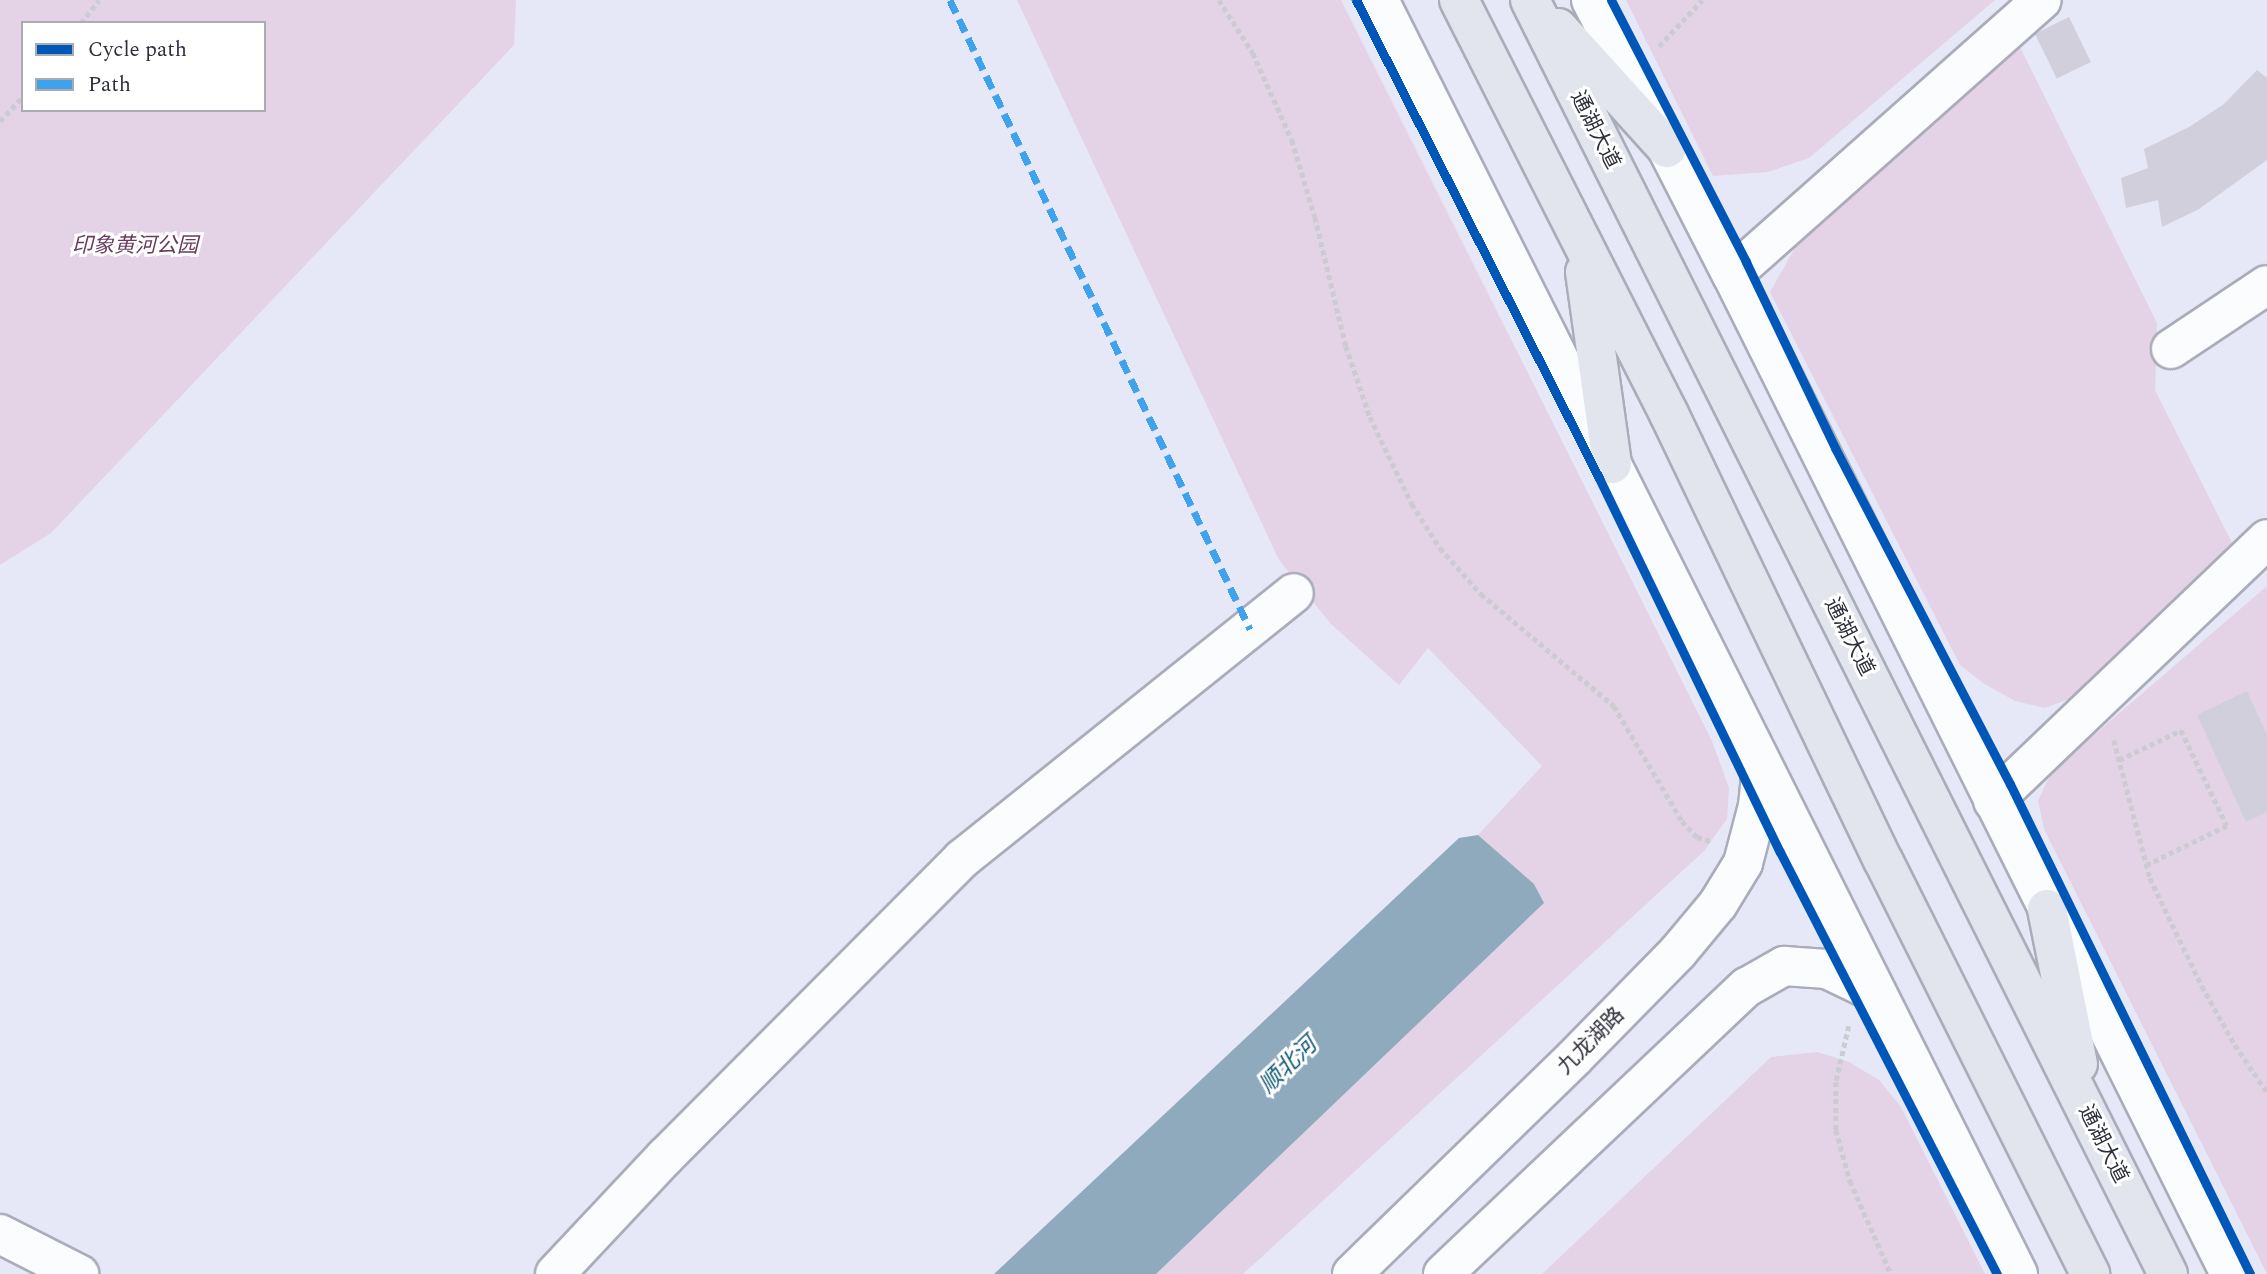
<!DOCTYPE html>
<meta charset="utf-8">
<style>
body{margin:0}
#map{position:relative;width:2267px;height:1274px;overflow:hidden;background:#e6e8f7;font-family:Spectral,"Noto Sans SC",serif}
div>[style]{position:absolute}
.green>*{inset:0;background:#e4d2e6}
.water>*{inset:0;background:#8faabc}
.building>*{inset:0;background:#d1cfdc;transform-origin:0 0}
.path>*{height:4.5px;margin-top:-2.25px;transform-origin:0;background:repeating-linear-gradient(90deg,#cbcbd1 0 5px,transparent 0 8.5px)}
.roads{filter:drop-shadow(2px 0 #abacb9) drop-shadow(-2px 0 #abacb9) drop-shadow(0 2px #abacb9) drop-shadow(0 -2px #abacb9)}
.minor>*{height:38px;margin:-19px;padding:0 19px;transform-origin:19px;border-radius:19px;background:#fbfcfe}
.major>*{height:38px;margin:-19px;padding:0 19px;transform-origin:19px;border-radius:19px;background:#e2e5ed}
.quiet>*{height:7px;margin-top:-3.5px;transform-origin:0;background:repeating-linear-gradient(90deg,#3ea3ec 0 14px,transparent 0 21px)}
.cycleway>*{height:9px;margin:-4.5px;padding:0 4.5px;transform-origin:4.5px;border-radius:4.5px;background:#0057b8}
span{translate:-50% -50%;white-space:nowrap;text-align:center;line-height:1.15;-webkit-text-stroke:6px #fff;paint-order:stroke}
.street-label{font-size:21px;color:#2e2f3c}
.park-label{font-size:21px;color:#683a5e;font-style:italic}
.water-label{font-size:23px;color:#105976;font-style:italic}
.legend{position:absolute;left:21px;top:21px;width:245px;height:91px;box-sizing:border-box;background:#fff;border:2px solid #abacb1;margin:0;padding:9px 12px;list-style:none;font-size:21px;color:#2e2f3c}
.legend li{display:flex;align-items:center;gap:14px;height:35px}
.legend b{width:35px;border:2px solid #abacb1}
</style>
<div id="map">
<div class="green">
<div style="clip-path:polygon(evenodd,0 0,516px 0,514px 45px,51px 533px,0 565px,0 0,23px 23px,264px 23px,264px 110px,23px 110px,23px 23px)"></div>
<div style="clip-path:polygon(1017px 0,1341px 0,1712px 741px,1729px 788px,1727px 819px,1704px 851px,1243px 1274px,1156px 1274px,1544px 903px,1534px 884px,1478px 835px,1542px 766px,1428px 648px,1399px 685px,1331px 624px,1279px 560px)"></div>
<div style="clip-path:polygon(1626px 0,1995px 0,1809px 158px,1768px 172px,1713px 176px)"></div>
<div style="clip-path:polygon(2019px 45px,2157px 323px,2155px 390px,2232px 543px,2077px 696px,2045px 708px,2015px 701px,1983px 683px,1960px 665px,1770px 292px,1804px 232px)"></div>
<div style="clip-path:polygon(2267px 586px,2267px 1274px,2044px 829px,2038px 801px,2052px 771px)"></div>
<div style="clip-path:polygon(1817px 1052px,1849px 1062px,1879px 1080px,1901px 1107px,1985px 1274px,1542px 1274px,1771px 1057px)"></div>
</div>
<div class="water">
<div style="clip-path:polygon(1478px 835px,1534px 884px,1544px 903px,1156px 1274px,994px 1274px,1459px 838px)"></div>
</div>
<div class="building">
<div style="left:2069px;top:17px;width:50px;height:38px;rotate:64deg"></div>
<div style="clip-path:polygon(2257px 70px,2267px 78px,2267px 160px,2199px 209px,2162px 227px,2158px 200px,2126px 208px,2121px 178px,2148px 168px,2144px 149px,2189px 127px,2224px 104px)"></div>
<div style="clip-path:polygon(2247px 691px,2267px 735px,2267px 812px,2246px 822px,2197px 715px)"></div>
</div>
<div class="path">
<div style="left:1219px;top:0;width:63px;rotate:57.3deg"></div>
<div style="left:1253px;top:53px;width:95px;rotate:65.9deg"></div>
<div style="left:1292px;top:140px;width:80px;rotate:73.4deg"></div>
<div style="left:1315px;top:217px;width:133px;rotate:76.5deg"></div>
<div style="left:1346px;top:346px;width:75px;rotate:71.3deg"></div>
<div style="left:1370px;top:417px;width:97px;rotate:64.2deg"></div>
<div style="left:1412px;top:504px;width:52px;rotate:57.5deg"></div>
<div style="left:1440px;top:548px;width:62px;rotate:48.3deg"></div>
<div style="left:1481px;top:594px;width:174px;rotate:40.1deg"></div>
<div style="left:1614px;top:706px;width:134px;rotate:59.4deg"></div>
<div style="left:1682px;top:821px;width:22px;rotate:47deg"></div>
<div style="left:1697px;top:837px;width:14px;rotate:17deg"></div>
<div style="left:81px;top:23px;width:29px;rotate:-52deg"></div>
<div style="left:1659px;top:46px;width:63px;rotate:-46.9deg"></div>
<div style="left:0;top:121px;width:34px;rotate:-47deg"></div>
<div style="left:2114px;top:740px;width:143px;rotate:75.4deg"></div>
<div style="left:2150px;top:878px;width:120px;rotate:64.3deg"></div>
<div style="left:2202px;top:986px;width:68px;rotate:60.8deg"></div>
<div style="left:2235px;top:1045px;width:57px;rotate:55.8deg"></div>
<div style="left:2119px;top:760px;width:69px;rotate:-25.8deg"></div>
<div style="left:2181px;top:730px;width:106px;rotate:64.4deg"></div>
<div style="left:2227px;top:826px;width:89px;rotate:154deg"></div>
<div style="left:1849px;top:1026px;width:57px;rotate:103.1deg"></div>
<div style="left:1836px;top:1082px;width:48px;rotate:90deg"></div>
<div style="left:1836px;top:1130px;width:53px;rotate:74.6deg"></div>
<div style="left:1850px;top:1181px;width:102px;rotate:66.2deg"></div>
</div>
<div class="roads">
<div class="minor">
<div style="left:1379px;top:0;width:1425px;rotate:63.36deg"></div>
<div style="left:1591px;top:0;width:309px;rotate:62.9deg"></div>
<div style="left:1732px;top:275px;width:1116px;rotate:63.5deg"></div>
<div style="left:1732px;top:275px;width:414px;rotate:-41.6deg"></div>
<div style="left:2171px;top:349px;width:115px;rotate:-33.7deg"></div>
<div style="left:1993px;top:801px;width:379px;rotate:-43.7deg"></div>
<div style="left:0;top:1234px;width:89px;rotate:26.9deg"></div>
<div style="left:555px;top:1274px;width:161px;rotate:-46.8deg"></div>
<div style="left:665px;top:1157px;width:421px;rotate:-45.1deg"></div>
<div style="left:962px;top:859px;width:425px;rotate:-38.7deg"></div>
<div style="left:1352px;top:1274px;width:310px;rotate:-44.2deg"></div>
<div style="left:1574px;top:1058px;width:148px;rotate:-45.5deg"></div>
<div style="left:1678px;top:952px;width:62px;rotate:-50.2deg"></div>
<div style="left:1718px;top:904px;width:48px;rotate:-58.6deg"></div>
<div style="left:1743px;top:863px;width:59px;rotate:-75.3deg"></div>
<div style="left:1758px;top:806px;width:40px;rotate:-84.3deg"></div>
<div style="left:1443px;top:1274px;width:418px;rotate:-43.4deg"></div>
<div style="left:1747px;top:987px;width:43px;rotate:-29.6deg"></div>
<div style="left:1784px;top:966px;width:43px;rotate:4deg"></div>
<div style="left:1827px;top:969px;width:55px;rotate:25.6deg"></div>
</div>
<div class="major">
<div style="left:1459px;top:0;width:464px;rotate:63.1deg"></div>
<div style="left:1669px;top:414px;width:495px;rotate:64.4deg"></div>
<div style="left:1883px;top:860px;width:463px;rotate:63.4deg"></div>
<div style="left:1530px;top:0;width:1425px;rotate:63.4deg"></div>
<div style="left:1558px;top:28px;width:162px;rotate:47.8deg"></div>
<div style="left:1585px;top:272px;width:194px;rotate:82deg"></div>
<div style="left:2047px;top:909px;width:158px;rotate:78.7deg"></div>
</div>
</div>
<div class="quiet">
<div style="left:950px;top:0;width:697px;rotate:64.5deg"></div>
</div>
<div class="cycleway">
<div style="left:1356px;top:0;width:536px;rotate:63.05deg"></div>
<div style="left:1599px;top:478px;width:415px;rotate:64.2deg"></div>
<div style="left:1780px;top:852px;width:475px;rotate:62.8deg"></div>
<div style="left:1611px;top:0;width:295px;rotate:62.7deg"></div>
<div style="left:1746px;top:262px;width:206px;rotate:64.4deg"></div>
<div style="left:1835px;top:448px;width:379px;rotate:62.5deg"></div>
<div style="left:2010px;top:784px;width:546px;rotate:63.9deg"></div>
</div>
<div class="street-label">
<span style="left:1595px;top:130px;rotate:63deg">通湖大道</span>
<span style="left:1849px;top:637px;rotate:63deg">通湖大道</span>
<span style="left:1591px;top:1041px;rotate:-45deg">九龙湖路</span>
<span style="left:2103px;top:1144px;rotate:63deg">通湖大道</span>
</div>
<div class="park-label">
<span style="left:135px;top:246px">印象黄河公园</span>
</div>
<div class="water-label">
<span style="left:1289px;top:1066px;rotate:-44deg">顺北河</span>
</div>
<ul class="legend">
<li><b style="height:9px;background:#0057b8"></b>Cycle path</li>
<li><b style="height:9px;background:#3ea3ec"></b>Path</li>
</ul>
</div>
